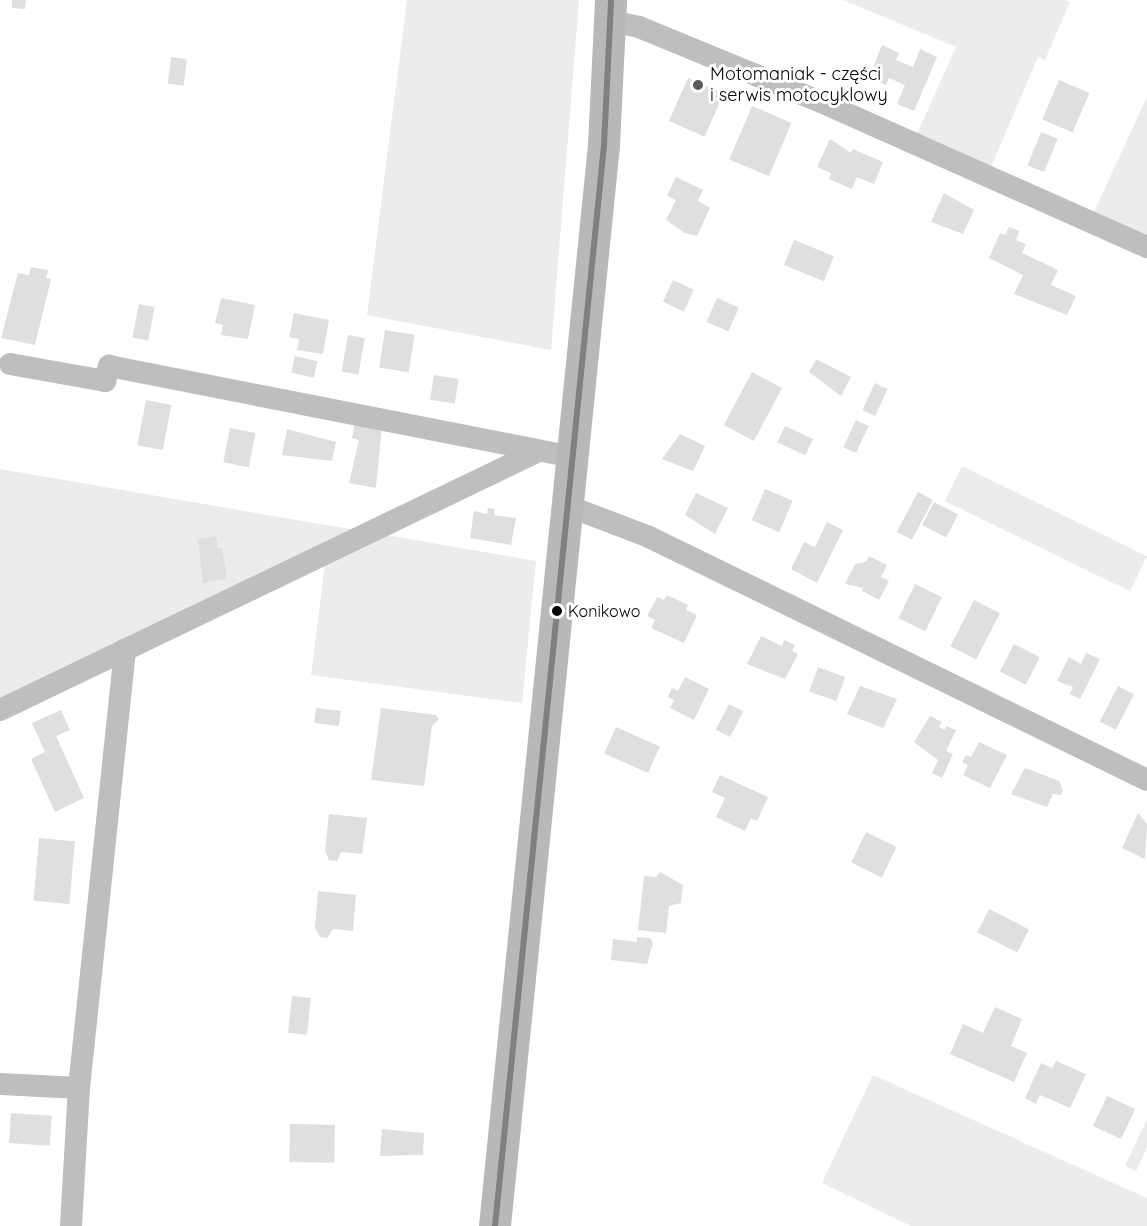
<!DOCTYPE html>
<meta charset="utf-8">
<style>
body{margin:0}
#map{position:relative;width:1147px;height:1226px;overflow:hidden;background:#fff;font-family:Quicksand,sans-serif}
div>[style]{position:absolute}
.green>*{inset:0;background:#ececec;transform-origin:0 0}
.building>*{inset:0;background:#dfdfdf;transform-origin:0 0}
.minor>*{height:22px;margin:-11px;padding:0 11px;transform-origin:11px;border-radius:11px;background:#bebebe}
.secondary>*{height:32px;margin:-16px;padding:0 16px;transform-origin:16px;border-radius:16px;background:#b8b8b8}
.bus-1>*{height:6px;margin:-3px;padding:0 3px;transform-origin:3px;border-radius:3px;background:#808080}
.dots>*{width:16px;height:16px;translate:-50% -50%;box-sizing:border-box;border:3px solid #fff;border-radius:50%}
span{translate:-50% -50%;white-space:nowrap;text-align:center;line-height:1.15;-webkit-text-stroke:6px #fff;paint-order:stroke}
.bus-label{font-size:16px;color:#000}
.left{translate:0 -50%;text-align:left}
.poi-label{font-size:18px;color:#000}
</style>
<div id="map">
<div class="green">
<div style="clip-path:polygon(407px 0,579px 0,551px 350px,367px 315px)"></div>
<div style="clip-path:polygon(843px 0,1065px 0,1070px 2px,1045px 60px,1038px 57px,990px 169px,916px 136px,956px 47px)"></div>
<div style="clip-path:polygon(1147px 97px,1147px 238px,1093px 214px)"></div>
<div style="left:962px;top:466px;width:206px;height:39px;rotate:26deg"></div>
<div style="clip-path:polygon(0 469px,355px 530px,0 698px)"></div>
<div style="clip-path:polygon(386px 535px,536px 561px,522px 703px,311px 675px,325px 563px)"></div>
<div style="clip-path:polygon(873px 1075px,1147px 1198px,1147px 1226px,911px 1226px,822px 1183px)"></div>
<div style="clip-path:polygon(1147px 1119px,1147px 1147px,1136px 1171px,1125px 1166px)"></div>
</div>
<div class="building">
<div style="clip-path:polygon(12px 0,26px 0,25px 9px,12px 8px)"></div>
<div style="clip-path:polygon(882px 45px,899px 53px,896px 60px,913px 67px,920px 49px,937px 57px,914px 111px,897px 104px,905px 85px,889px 78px,886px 85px,869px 78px)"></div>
<div style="left:171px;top:57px;width:16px;height:27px;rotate:7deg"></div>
<div style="left:688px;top:78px;width:39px;height:47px;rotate:24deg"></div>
<div style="left:1059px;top:80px;width:33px;height:43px;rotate:23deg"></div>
<div style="left:752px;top:106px;width:43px;height:58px;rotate:23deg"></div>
<div style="left:1041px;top:132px;width:18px;height:36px;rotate:22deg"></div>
<div style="clip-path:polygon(830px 139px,851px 153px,853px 149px,883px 162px,874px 184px,857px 177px,852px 189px,829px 179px,831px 173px,817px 167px)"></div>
<div style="clip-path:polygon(676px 177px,703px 190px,698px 201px,710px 208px,697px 236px,685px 233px,666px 220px,676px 200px,667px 196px)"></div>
<div style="clip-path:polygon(944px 193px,974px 210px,963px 234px,931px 222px)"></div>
<div style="clip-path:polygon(1009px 227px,1019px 231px,1016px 240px,1026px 244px,1022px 253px,1058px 270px,1051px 285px,1076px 296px,1067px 315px,1014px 294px,1023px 275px,989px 258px,1000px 233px,1005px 235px)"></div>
<div style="left:794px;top:240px;width:43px;height:27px;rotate:22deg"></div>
<div style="clip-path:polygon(31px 267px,48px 270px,46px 278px,51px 279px,35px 345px,1px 338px,18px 273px,29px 275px)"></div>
<div style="left:673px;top:280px;width:23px;height:24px;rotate:25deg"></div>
<div style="clip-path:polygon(221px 298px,255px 305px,248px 339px,221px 335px,223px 325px,215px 323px)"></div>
<div style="left:717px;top:298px;width:24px;height:26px;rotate:24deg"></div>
<div style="left:139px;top:304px;width:16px;height:34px;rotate:11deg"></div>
<div style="clip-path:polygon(294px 313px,329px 320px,323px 354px,297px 350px,299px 339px,289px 337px)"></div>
<div style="left:385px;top:330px;width:30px;height:38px;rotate:9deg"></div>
<div style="left:348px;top:335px;width:17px;height:37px;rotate:10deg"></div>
<div style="left:295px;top:356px;width:23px;height:17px;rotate:13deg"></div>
<div style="clip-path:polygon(816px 359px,851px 377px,841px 396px,809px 372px)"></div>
<div style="left:752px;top:372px;width:34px;height:60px;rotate:28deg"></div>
<div style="left:434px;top:375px;width:25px;height:25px;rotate:9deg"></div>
<div style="left:875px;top:383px;width:14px;height:30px;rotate:25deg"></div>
<div style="left:146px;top:400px;width:26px;height:46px;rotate:11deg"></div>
<div style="left:856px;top:420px;width:14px;height:30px;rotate:25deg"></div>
<div style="clip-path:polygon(355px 421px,382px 426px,376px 488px,349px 483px,359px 440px,352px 438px)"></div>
<div style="left:785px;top:426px;width:31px;height:18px;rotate:25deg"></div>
<div style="left:230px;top:428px;width:26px;height:35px;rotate:11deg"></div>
<div style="clip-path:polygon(287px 429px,336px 442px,332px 461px,282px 455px)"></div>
<div style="clip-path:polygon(680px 434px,705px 446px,693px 471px,662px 459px)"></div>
<div style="left:765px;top:489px;width:30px;height:34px;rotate:23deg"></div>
<div style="left:918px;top:492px;width:17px;height:45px;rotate:28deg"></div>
<div style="clip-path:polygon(696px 493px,728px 508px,715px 534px,685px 515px)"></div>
<div style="left:934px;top:502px;width:27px;height:26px;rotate:27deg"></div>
<div style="clip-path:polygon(488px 508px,495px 509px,494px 515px,516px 518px,511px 545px,470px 538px,474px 511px,487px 514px)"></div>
<div style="clip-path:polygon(827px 522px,843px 530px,817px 583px,791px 569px,804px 542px,815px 547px)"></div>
<div style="clip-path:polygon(216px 536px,218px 548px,222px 548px,227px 579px,203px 583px,198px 539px)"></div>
<div style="clip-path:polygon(869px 556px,887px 565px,881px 577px,889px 581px,879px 600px,862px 591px,863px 588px,845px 584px,855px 564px,866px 562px)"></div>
<div style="left:915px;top:584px;width:30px;height:38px;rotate:26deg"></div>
<div style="clip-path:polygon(667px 595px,688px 605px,686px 610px,697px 615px,684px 643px,651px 628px,655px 620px,647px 616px,657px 597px,664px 600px)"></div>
<div style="left:974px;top:600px;width:29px;height:52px;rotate:27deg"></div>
<div style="clip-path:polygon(761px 636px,782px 646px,784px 640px,795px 645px,792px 651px,798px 654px,785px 679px,747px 664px)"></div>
<div style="left:1014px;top:644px;width:29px;height:31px;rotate:27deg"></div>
<div style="clip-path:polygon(1086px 653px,1100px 659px,1080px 699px,1070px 694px,1073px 687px,1057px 681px,1069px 657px,1081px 664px)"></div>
<div style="left:818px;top:667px;width:29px;height:26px;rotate:20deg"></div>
<div style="clip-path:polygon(685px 677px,709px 689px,694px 720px,670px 708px,674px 700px,668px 697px,672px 688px,678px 691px)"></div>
<div style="clip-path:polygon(860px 686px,897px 699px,883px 728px,847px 714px)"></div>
<div style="left:1118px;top:686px;width:18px;height:40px;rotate:27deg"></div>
<div style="left:729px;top:704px;width:16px;height:29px;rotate:27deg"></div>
<div style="left:316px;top:708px;width:25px;height:15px;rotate:7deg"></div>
<div style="clip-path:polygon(381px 708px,436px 715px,439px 719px,432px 726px,424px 786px,371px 780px)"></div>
<div style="clip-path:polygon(61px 710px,70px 730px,56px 736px,84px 798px,55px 812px,31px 759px,45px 752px,32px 723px)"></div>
<div style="clip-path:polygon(930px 716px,942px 722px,939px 727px,945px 730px,946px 726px,956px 730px,946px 751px,953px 754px,942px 778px,932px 773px,938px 760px,914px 742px)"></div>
<div style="left:616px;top:727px;width:48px;height:29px;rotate:24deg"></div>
<div style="clip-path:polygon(979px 742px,1007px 755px,990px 788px,963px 775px,968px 765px,962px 762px,966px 755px,971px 757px)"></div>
<div style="clip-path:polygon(1025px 768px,1059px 781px,1063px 790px,1061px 795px,1053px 794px,1047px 807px,1011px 794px)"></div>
<div style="clip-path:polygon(720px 775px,768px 797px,757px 821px,751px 818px,745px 831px,716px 817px,725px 798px,712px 792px)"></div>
<div style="clip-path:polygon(1138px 813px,1147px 824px,1145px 859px,1122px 848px)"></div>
<div style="clip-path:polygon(329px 814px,367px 818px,362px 854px,341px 852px,337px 861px,329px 860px,325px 851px)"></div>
<div style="left:866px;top:832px;width:34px;height:34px;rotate:26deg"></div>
<div style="left:39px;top:838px;width:36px;height:63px;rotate:5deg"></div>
<div style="clip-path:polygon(660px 872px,683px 885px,681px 903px,669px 906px,666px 933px,638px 930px,644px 876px,656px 877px)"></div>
<div style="clip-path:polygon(318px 891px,356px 895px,353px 931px,333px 929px,327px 938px,320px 937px,315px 928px)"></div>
<div style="left:989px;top:909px;width:45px;height:26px;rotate:27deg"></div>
<div style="clip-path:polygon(637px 937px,650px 938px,653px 943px,647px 964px,611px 960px,613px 939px,637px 942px)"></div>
<div style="left:292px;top:996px;width:19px;height:37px;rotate:6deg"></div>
<div style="clip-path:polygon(995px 1007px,1022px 1019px,1011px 1046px,1027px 1053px,1014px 1082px,950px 1054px,963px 1024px,983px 1033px)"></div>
<div style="clip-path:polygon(1056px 1061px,1086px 1074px,1070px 1108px,1040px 1095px,1036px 1104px,1025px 1098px,1041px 1063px,1052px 1068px)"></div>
<div style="left:1107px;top:1096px;width:31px;height:33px;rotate:25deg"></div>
<div style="left:11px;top:1113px;width:41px;height:30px;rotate:4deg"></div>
<div style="left:290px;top:1124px;width:45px;height:38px;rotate:1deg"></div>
<div style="clip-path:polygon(382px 1129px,424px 1133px,423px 1155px,380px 1156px)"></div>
</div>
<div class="minor">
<div style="left:611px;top:21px;width:29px;rotate:12deg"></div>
<div style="left:639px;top:27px;width:197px;rotate:22.4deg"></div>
<div style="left:821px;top:102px;width:357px;rotate:24deg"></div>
<div style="left:10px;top:364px;width:97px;rotate:10.1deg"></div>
<div style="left:105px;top:381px;width:16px;rotate:-75deg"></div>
<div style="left:109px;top:366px;width:473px;rotate:11.1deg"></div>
<div style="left:568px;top:506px;width:85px;rotate:20.8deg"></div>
<div style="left:647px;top:536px;width:556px;rotate:26.01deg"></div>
<div style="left:0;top:710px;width:598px;rotate:-25.67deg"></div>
<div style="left:0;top:1084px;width:79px;rotate:2.9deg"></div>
<div style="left:71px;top:1226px;width:138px;rotate:-86.7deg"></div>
<div style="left:79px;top:1088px;width:441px;rotate:-84deg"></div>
</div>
<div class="secondary">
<div style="left:495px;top:1226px;width:1086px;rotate:-84.24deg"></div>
<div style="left:604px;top:145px;width:145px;rotate:-87.2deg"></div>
</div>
<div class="bus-1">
<div style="left:495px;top:1226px;width:1086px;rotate:-84.24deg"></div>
<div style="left:604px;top:145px;width:145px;rotate:-87.2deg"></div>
</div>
<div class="dots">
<div style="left:698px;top:85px;background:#595959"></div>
<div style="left:557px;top:611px;background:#000"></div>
</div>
<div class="bus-label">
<span class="left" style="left:568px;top:611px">Konikowo</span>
</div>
<div class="poi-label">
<span class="left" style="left:710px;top:85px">Motomaniak - części<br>i serwis motocyklowy</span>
</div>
</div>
